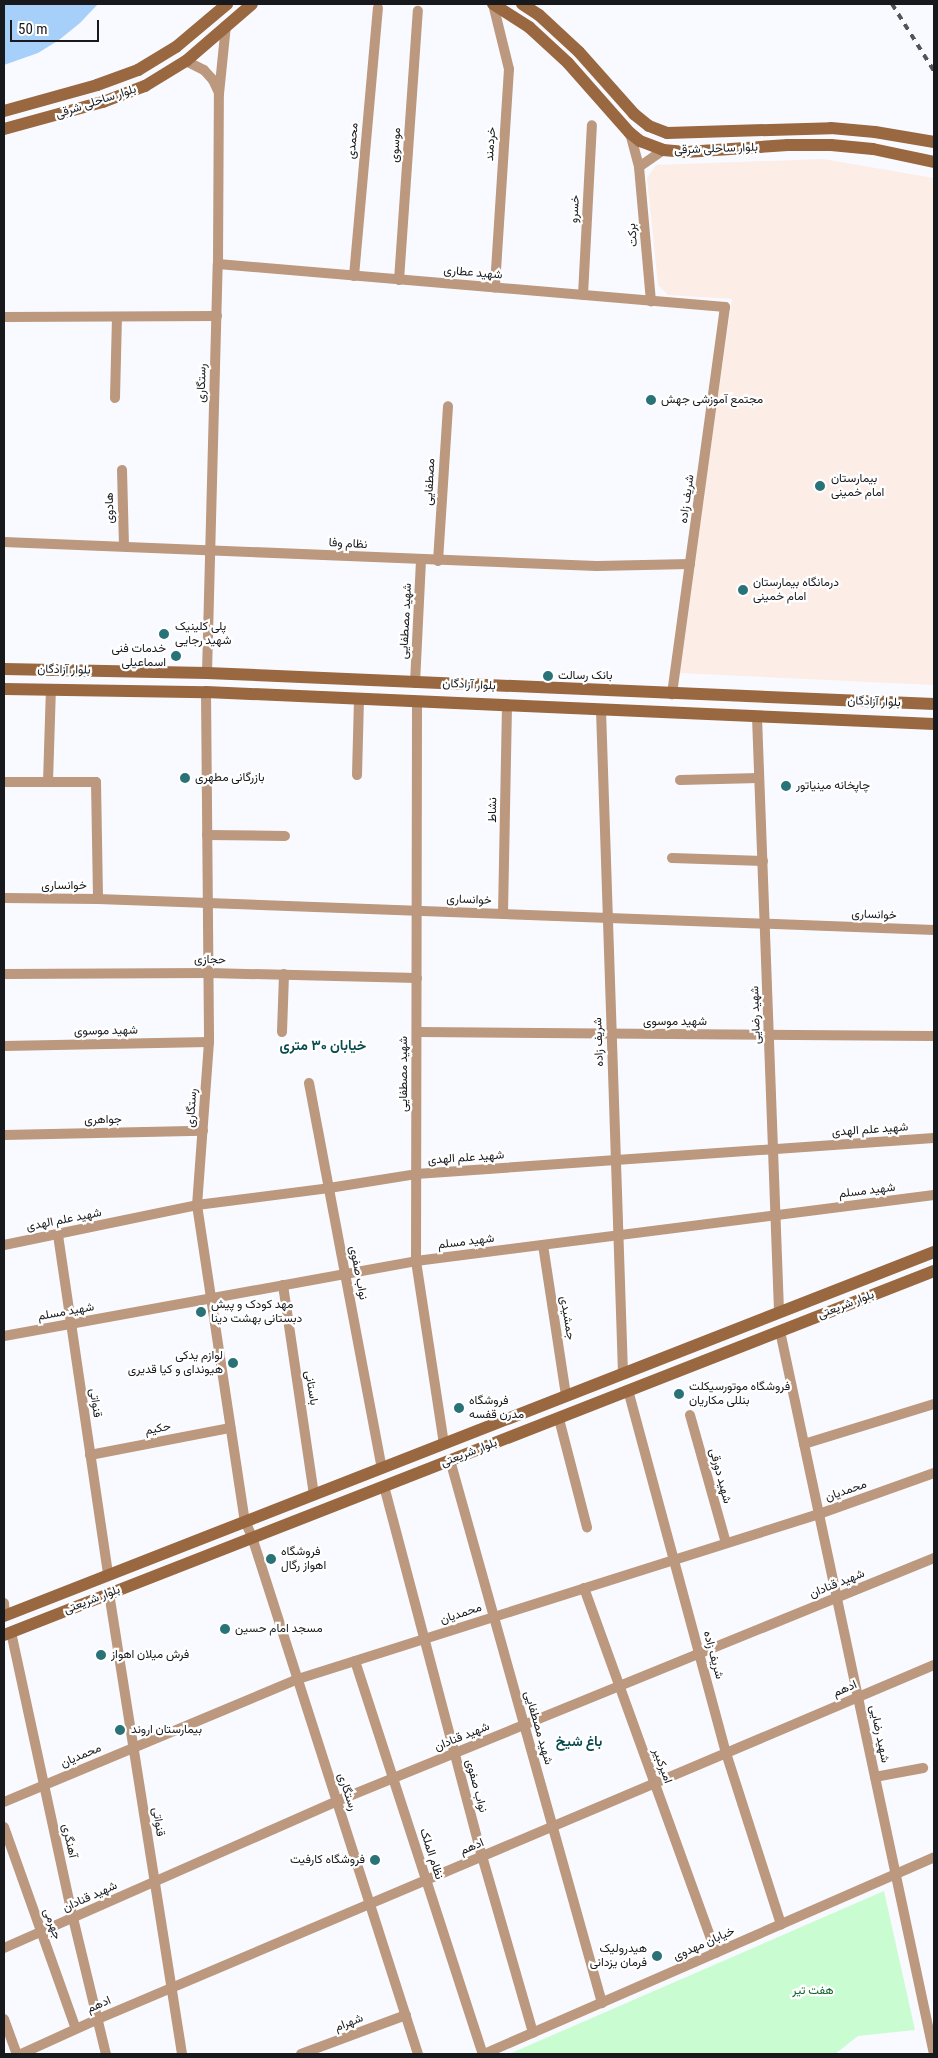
<!DOCTYPE html>
<meta charset="utf-8">
<style>
body{margin:0}
#map{position:relative;width:938px;height:2058px;overflow:hidden;background:#f9faff;font-family:"Roboto Condensed",Vazirmatn,sans-serif}
div>[style]{position:absolute}
.medical>*{inset:0;background:#fcede7}
.green>*{inset:0;background:#cafcd1}
.water>*{inset:0;background:#a6d0fa}
.street>*{height:10px;margin:-5px;padding:0 5px;transform-origin:5px;border-radius:5px;background:#bb987e}
.secondary>*{height:12px;margin:-6px;padding:0 6px;transform-origin:6px;border-radius:6px;background:#996841}
.rail>*{height:4px;margin-top:-2px;transform-origin:0;background:repeating-linear-gradient(90deg,#535458 0 6px,transparent 0 12px)}
.dots>*{width:14px;height:14px;translate:-50% -50%;box-sizing:border-box;border:2px solid #fff;border-radius:50%}
span{translate:-50% -50%;white-space:nowrap;text-align:center;line-height:1.15;-webkit-text-stroke:4.5px #fff;paint-order:stroke}
.street-label{font-size:12px;color:#18191d}
.poi-label{font-size:12px;color:#18191d}
.left{translate:0 -50%;text-align:left}
.right{translate:-100% -50%;text-align:right}
.park-label{font-size:12px;color:#0e682d}
.neighbourhood-label{font-size:14px;color:#094a4f;font-weight:700}
.frame{position:absolute;inset:0;border:5px solid #18191d;pointer-events:none}
.scale{position:absolute;left:10px;top:20px;width:89px;height:22px;box-sizing:border-box;border:2px solid #18191d;border-top:0;padding-left:6px;font-size:15px;line-height:18px;white-space:nowrap;color:#18191d;-webkit-text-stroke:4px #fff;paint-order:stroke}
</style>
<div id="map">
<div class="medical">
<div style="clip-path:polygon(823px 159px,934px 178px,934px 685px,678px 673px,732px 299px,668px 295px,658px 285px,647px 178px,656px 165px)"></div>
</div>
<div class="green">
<div style="clip-path:polygon(884px 1891px,915px 2030px,858px 2036px,835px 2054px,509px 2054px)"></div>
</div>
<div class="water">
<div style="clip-path:polygon(4px 4px,98px 4px,80px 23px,59px 40px,38px 53px,4px 65px)"></div>
</div>
<div class="street">
<div style="left:493px;top:4px;width:67px;rotate:76.2deg"></div>
<div style="left:509px;top:69px;width:219px;rotate:93.7deg"></div>
<div style="left:186px;top:61px;width:20px;rotate:27deg"></div>
<div style="left:204px;top:70px;width:13px;rotate:48deg"></div>
<div style="left:213px;top:80px;width:14px;rotate:65deg"></div>
<div style="left:630px;top:133px;width:35px;rotate:75deg"></div>
<div style="left:639px;top:167px;width:29px;rotate:-35deg"></div>
<div style="left:639px;top:167px;width:135px;rotate:84.9deg"></div>
<div style="left:218px;top:264px;width:509px;rotate:4.85deg"></div>
<div style="left:725px;top:307px;width:391px;rotate:97.8deg"></div>
<div style="left:354px;top:276px;width:269px;rotate:-84.9deg"></div>
<div style="left:399px;top:280px;width:270px;rotate:-86deg"></div>
<div style="left:583px;top:295px;width:170px;rotate:-87deg"></div>
<div style="left:4px;top:317px;width:213px;rotate:-0.3deg"></div>
<div style="left:115px;top:398px;width:81px;rotate:-88.6deg"></div>
<div style="left:122px;top:470px;width:76px;rotate:88.5deg"></div>
<div style="left:4px;top:542px;width:593px;rotate:2.32deg"></div>
<div style="left:597px;top:566px;width:93px;rotate:-1.2deg"></div>
<div style="left:438px;top:561px;width:155px;rotate:-86.3deg"></div>
<div style="left:207px;top:673px;width:409px;rotate:-88.5deg"></div>
<div style="left:218px;top:264px;width:170px;rotate:-89.7deg"></div>
<div style="left:219px;top:94px;width:69px;rotate:-84.2deg"></div>
<div style="left:415px;top:683px;width:123px;rotate:-87.2deg"></div>
<div style="left:206px;top:692px;width:350px;rotate:89.5deg"></div>
<div style="left:209px;top:1042px;width:163px;rotate:94.2deg"></div>
<div style="left:197px;top:1205px;width:320px;rotate:81.4deg"></div>
<div style="left:245px;top:1521px;width:17px;rotate:66deg"></div>
<div style="left:252px;top:1537px;width:543px;rotate:72.2deg"></div>
<div style="left:417px;top:702px;width:559px;rotate:90.1deg"></div>
<div style="left:416px;top:1261px;width:185px;rotate:81.3deg"></div>
<div style="left:601px;top:710px;width:664px;rotate:88.1deg"></div>
<div style="left:757px;top:717px;width:595px;rotate:87.88deg"></div>
<div style="left:357px;top:775px;width:75px;rotate:-88.5deg"></div>
<div style="left:680px;top:780px;width:79px;rotate:-1.5deg"></div>
<div style="left:4px;top:782px;width:92px"></div>
<div style="left:96px;top:782px;width:117px;rotate:89deg"></div>
<div style="left:48px;top:782px;width:93px;rotate:-88.2deg"></div>
<div style="left:207px;top:835px;width:78px;rotate:0.7deg"></div>
<div style="left:672px;top:858px;width:91px;rotate:1.9deg"></div>
<div style="left:4px;top:898px;width:94px;rotate:0.6deg"></div>
<div style="left:98px;top:899px;width:837px;rotate:2.12deg"></div>
<div style="left:503px;top:914px;width:208px;rotate:-88.9deg"></div>
<div style="left:4px;top:974px;width:205px;rotate:-0.3deg"></div>
<div style="left:209px;top:973px;width:208px;rotate:1.4deg"></div>
<div style="left:282px;top:1032px;width:58px;rotate:-88deg"></div>
<div style="left:417px;top:1032px;width:517px;rotate:0.44deg"></div>
<div style="left:4px;top:1046px;width:205px;rotate:-1.1deg"></div>
<div style="left:309px;top:1083px;width:392px;rotate:79.3deg"></div>
<div style="left:4px;top:1135px;width:199px;rotate:-1.2deg"></div>
<div style="left:58px;top:1235px;width:344px;rotate:81.6deg"></div>
<div style="left:4px;top:1245px;width:197px;rotate:-11.7deg"></div>
<div style="left:197px;top:1205px;width:133px;rotate:-7.3deg"></div>
<div style="left:329px;top:1188px;width:88px;rotate:-9.1deg"></div>
<div style="left:416px;top:1174px;width:519px;rotate:-3.98deg"></div>
<div style="left:543px;top:1245px;width:153px;rotate:81.3deg"></div>
<div style="left:283px;top:1285px;width:211px;rotate:81.6deg"></div>
<div style="left:780px;top:1331px;width:739px;rotate:77.98deg"></div>
<div style="left:4px;top:1336px;width:419px;rotate:-10.3deg"></div>
<div style="left:416px;top:1261px;width:522px;rotate:-7.26deg"></div>
<div style="left:628px;top:1390px;width:376px;rotate:74.9deg"></div>
<div style="left:726px;top:1753px;width:180px;rotate:72.2deg"></div>
<div style="left:690px;top:1415px;width:133px;rotate:74.3deg"></div>
<div style="left:559px;top:1419px;width:112px;rotate:75.5deg"></div>
<div style="left:804px;top:1444px;width:136px;rotate:-17.1deg"></div>
<div style="left:90px;top:1455px;width:143px;rotate:-10.9deg"></div>
<div style="left:450px;top:1460px;width:564px;rotate:74.36deg"></div>
<div style="left:384px;top:1486px;width:383px;rotate:75.2deg"></div>
<div style="left:482px;top:1856px;width:184px;rotate:73.9deg"></div>
<div style="left:584px;top:1588px;width:388px;rotate:70.1deg"></div>
<div style="left:109px;top:1593px;width:467px;rotate:81deg"></div>
<div style="left:4px;top:1603px;width:12px;rotate:85deg"></div>
<div style="left:11px;top:1632px;width:293px;rotate:77.8deg"></div>
<div style="left:73px;top:1918px;width:140px;rotate:76.4deg"></div>
<div style="left:355px;top:1661px;width:413px;rotate:72deg"></div>
<div style="left:875px;top:1777px;width:49px;rotate:-10.6deg"></div>
<div style="left:4px;top:1802px;width:319px;rotate:-22.7deg"></div>
<div style="left:298px;top:1679px;width:547px;rotate:-17.57deg"></div>
<div style="left:819px;top:1514px;width:122px;rotate:-19.6deg"></div>
<div style="left:4px;top:1827px;width:214px;rotate:70.4deg"></div>
<div style="left:4px;top:1948px;width:364px;rotate:-23.8deg"></div>
<div style="left:337px;top:1801px;width:645px;rotate:-22.15deg"></div>
<div style="left:4px;top:2019px;width:37px;rotate:70deg"></div>
<div style="left:21px;top:2054px;width:85px;rotate:-24.4deg"></div>
<div style="left:98px;top:2019px;width:908px;rotate:-22.95deg"></div>
<div style="left:301px;top:2054px;width:112px;rotate:-20.4deg"></div>
<div style="left:484px;top:2054px;width:491px;rotate:-23.6deg"></div>
</div>
<div class="secondary">
<div style="left:493px;top:4px;width:43px;rotate:32.6deg"></div>
<div style="left:529px;top:27px;width:53px;rotate:42.7deg"></div>
<div style="left:568px;top:63px;width:94px;rotate:48.5deg"></div>
<div style="left:630px;top:133px;width:13px;rotate:39deg"></div>
<div style="left:640px;top:141px;width:25px;rotate:21deg"></div>
<div style="left:663px;top:150px;width:23px;rotate:5deg"></div>
<div style="left:686px;top:152px;width:102px;rotate:-3.9deg"></div>
<div style="left:788px;top:145px;width:43px"></div>
<div style="left:831px;top:145px;width:42px;rotate:5.4deg"></div>
<div style="left:873px;top:149px;width:62px;rotate:12deg"></div>
<div style="left:522px;top:4px;width:20px;rotate:33deg"></div>
<div style="left:539px;top:15px;width:54px;rotate:42.8deg"></div>
<div style="left:579px;top:52px;width:83px;rotate:48.4deg"></div>
<div style="left:634px;top:114px;width:19px;rotate:39deg"></div>
<div style="left:649px;top:126px;width:19px;rotate:21deg"></div>
<div style="left:667px;top:133px;width:164px;rotate:-1.7deg"></div>
<div style="left:831px;top:128px;width:44px;rotate:5.2deg"></div>
<div style="left:875px;top:132px;width:60px;rotate:9.6deg"></div>
<div style="left:4px;top:111px;width:97px;rotate:-15.6deg"></div>
<div style="left:97px;top:85px;width:44px;rotate:-20.1deg"></div>
<div style="left:138px;top:70px;width:44px;rotate:-31.2deg"></div>
<div style="left:176px;top:47px;width:67px;rotate:-40.1deg"></div>
<div style="left:4px;top:129px;width:103px;rotate:-15.3deg"></div>
<div style="left:103px;top:102px;width:45px;rotate:-20.9deg"></div>
<div style="left:145px;top:86px;width:48px;rotate:-31.4deg"></div>
<div style="left:186px;top:61px;width:87px;rotate:-40.8deg"></div>
<div style="left:4px;top:669px;width:203px;rotate:1.1deg"></div>
<div style="left:207px;top:673px;width:728px;rotate:2.44deg"></div>
<div style="left:4px;top:689px;width:202px;rotate:0.9deg"></div>
<div style="left:206px;top:692px;width:729px;rotate:2.52deg"></div>
<div style="left:4px;top:1616px;width:999px;rotate:-21.38deg"></div>
<div style="left:4px;top:1635px;width:999px;rotate:-21.38deg"></div>
</div>
<div class="rail">
<div style="left:892px;top:4px;width:79px;rotate:57.9deg"></div>
</div>
<div class="dots">
<div style="left:651px;top:400px;background:#287278"></div>
<div style="left:820px;top:486px;background:#287278"></div>
<div style="left:743px;top:590px;background:#287278"></div>
<div style="left:164px;top:634px;background:#287278"></div>
<div style="left:176px;top:656px;background:#287278"></div>
<div style="left:548px;top:676px;background:#287278"></div>
<div style="left:185px;top:778px;background:#287278"></div>
<div style="left:786px;top:786px;background:#287278"></div>
<div style="left:201px;top:1312px;background:#287278"></div>
<div style="left:233px;top:1363px;background:#287278"></div>
<div style="left:679px;top:1394px;background:#287278"></div>
<div style="left:459px;top:1408px;background:#287278"></div>
<div style="left:271px;top:1559px;background:#287278"></div>
<div style="left:225px;top:1629px;background:#287278"></div>
<div style="left:101px;top:1655px;background:#287278"></div>
<div style="left:120px;top:1730px;background:#287278"></div>
<div style="left:375px;top:1860px;background:#287278"></div>
<div style="left:657px;top:1956px;background:#287278"></div>
</div>
<div class="street-label">
<span style="left:96px;top:102px;rotate:-18deg">بلوار ساحلی شرقی</span>
<span style="left:353px;top:141px;rotate:-85deg">محمدی</span>
<span style="left:491px;top:144px;rotate:-86deg">خردمند</span>
<span style="left:396px;top:145px;rotate:-86deg">موسوی</span>
<span style="left:716px;top:149px;rotate:-2deg">بلوار ساحلی شرقی</span>
<span style="left:575px;top:209px;rotate:-87deg">خسرو</span>
<span style="left:633px;top:235px;rotate:-95deg">برکت</span>
<span style="left:473px;top:273px;rotate:5deg">شهید عطاری</span>
<span style="left:202px;top:383px;rotate:-88deg">رستگاری</span>
<span style="left:430px;top:482px;rotate:-87deg">مصطفایی</span>
<span style="left:687px;top:499px;rotate:-82deg">شریف زاده</span>
<span style="left:110px;top:508px;rotate:-91deg">هادوی</span>
<span style="left:348px;top:544px;rotate:3deg">نظام وفا</span>
<span style="left:406px;top:621px;rotate:-87deg">شهید مصطفایی</span>
<span style="left:64px;top:670px;rotate:1deg">بلوار آزادگان</span>
<span style="left:469px;top:685px;rotate:3deg">بلوار آزادگان</span>
<span style="left:874px;top:702px;rotate:2deg">بلوار آزادگان</span>
<span style="left:493px;top:810px;rotate:-89deg">نشاط</span>
<span style="left:64px;top:886px">خوانساری</span>
<span style="left:469px;top:900px;rotate:2deg">خوانساری</span>
<span style="left:874px;top:915px;rotate:2deg">خوانساری</span>
<span style="left:210px;top:960px;rotate:1deg">حجازی</span>
<span style="left:756px;top:1015px;rotate:-92deg">شهید رضایی</span>
<span style="left:675px;top:1022px">شهید موسوی</span>
<span style="left:106px;top:1031px;rotate:-1deg">شهید موسوی</span>
<span style="left:599px;top:1042px;rotate:-92deg">شریف زاده</span>
<span style="left:404px;top:1074px;rotate:-90deg">شهید مصطفایی</span>
<span style="left:192px;top:1108px;rotate:-86deg">رستگاری</span>
<span style="left:103px;top:1120px;rotate:-1deg">جواهری</span>
<span style="left:870px;top:1130px;rotate:-4deg">شهید علم الهدی</span>
<span style="left:466px;top:1158px;rotate:-4deg">شهید علم الهدی</span>
<span style="left:867px;top:1191px;rotate:-7deg">شهید مسلم</span>
<span style="left:64px;top:1220px;rotate:-11deg">شهید علم الهدی</span>
<span style="left:466px;top:1242px;rotate:-7deg">شهید مسلم</span>
<span style="left:358px;top:1273px;rotate:79deg">نواب صفوی</span>
<span style="left:846px;top:1305px;rotate:-21deg">بلوار شریعتی</span>
<span style="left:66px;top:1312px;rotate:-10deg">شهید مسلم</span>
<span style="left:567px;top:1318px;rotate:81deg">جمشیدی</span>
<span style="left:311px;top:1388px;rotate:81deg">باستانی</span>
<span style="left:95px;top:1403px;rotate:82deg">قنواتی</span>
<span style="left:158px;top:1429px;rotate:-11deg">حکیم</span>
<span style="left:469px;top:1453px;rotate:-21deg">بلوار شریعتی</span>
<span style="left:720px;top:1476px;rotate:75deg">شهید دورقی</span>
<span style="left:846px;top:1491px;rotate:-19deg">محمدیان</span>
<span style="left:837px;top:1584px;rotate:-22deg">شهید قنادان</span>
<span style="left:92px;top:1600px;rotate:-21deg">بلوار شریعتی</span>
<span style="left:461px;top:1614px;rotate:-18deg">محمدیان</span>
<span style="left:713px;top:1655px;rotate:75deg">شریف زاده</span>
<span style="left:845px;top:1689px;rotate:-23deg">ادهم</span>
<span style="left:538px;top:1728px;rotate:74deg">شهید مصطفایی</span>
<span style="left:879px;top:1734px;rotate:78deg">شهید رضایی</span>
<span style="left:462px;top:1737px;rotate:-22deg">شهید قنادان</span>
<span style="left:81px;top:1756px;rotate:-23deg">محمدیان</span>
<span style="left:662px;top:1766px;rotate:70deg">امیرکبیر</span>
<span style="left:476px;top:1786px;rotate:75deg">نواب صفوی</span>
<span style="left:347px;top:1792px;rotate:72deg">رستگاری</span>
<span style="left:158px;top:1822px;rotate:81deg">قنواتی</span>
<span style="left:69px;top:1841px;rotate:78deg">آهنگری</span>
<span style="left:472px;top:1847px;rotate:-23deg">ادهم</span>
<span style="left:431px;top:1854px;rotate:72deg">نظام الملک</span>
<span style="left:90px;top:1897px;rotate:-24deg">شهید قنادان</span>
<span style="left:52px;top:1924px;rotate:70deg">جهرمی</span>
<span style="left:704px;top:1944px;rotate:-24deg">خیابان مهدوی</span>
<span style="left:99px;top:2005px;rotate:-24deg">ادهم</span>
<span style="left:349px;top:2023px;rotate:-21deg">شهرام</span>
</div>
<div class="poi-label">
<span class="left" style="left:661px;top:400px">مجتمع آموزشی جهش</span>
<span class="left" style="left:831px;top:486px">بیمارستان<br>امام خمینی</span>
<span class="left" style="left:753px;top:590px">درمانگاه بیمارستان<br>امام خمینی</span>
<span class="left" style="left:175px;top:634px">پلی کلینیک<br>شهید رجایی</span>
<span class="right" style="left:166px;top:656px">خدمات فنی<br>اسماعیلی</span>
<span class="left" style="left:558px;top:676px">بانک رسالت</span>
<span class="left" style="left:195px;top:778px">بازرگانی مطهری</span>
<span class="left" style="left:796px;top:786px">چاپخانه مینیاتور</span>
<span class="left" style="left:211px;top:1312px">مهد کودک و پیش<br>دبستانی بهشت دینا</span>
<span class="right" style="left:223px;top:1363px">لوازم‌ یدکی<br>هیوندای و کیا قدیری</span>
<span class="left" style="left:689px;top:1394px">فروشگاه موتورسیکلت<br>بنللی مکاریان</span>
<span class="left" style="left:469px;top:1408px">فروشگاه<br>مدرن قفسه</span>
<span class="left" style="left:281px;top:1559px">فروشگاه<br>اهواز رگال</span>
<span class="left" style="left:235px;top:1629px">مسجد امام حسین</span>
<span class="left" style="left:111px;top:1655px">فرش میلان اهواز</span>
<span class="left" style="left:131px;top:1730px">بیمارستان اروند</span>
<span class="right" style="left:365px;top:1860px">فروشگاه کارفیت</span>
<span class="right" style="left:647px;top:1956px">هیدرولیک<br>فرمان یزدانی</span>
</div>
<div class="park-label">
<span style="left:813px;top:1991px">هفت تیر</span>
</div>
<div class="neighbourhood-label">
<span style="left:323px;top:1045px">خیابان ۳۰ متری</span>
<span style="left:579px;top:1741px">باغ شیخ</span>
</div>
<div class="frame"></div>
<div class="scale">50 m</div>
</div>
